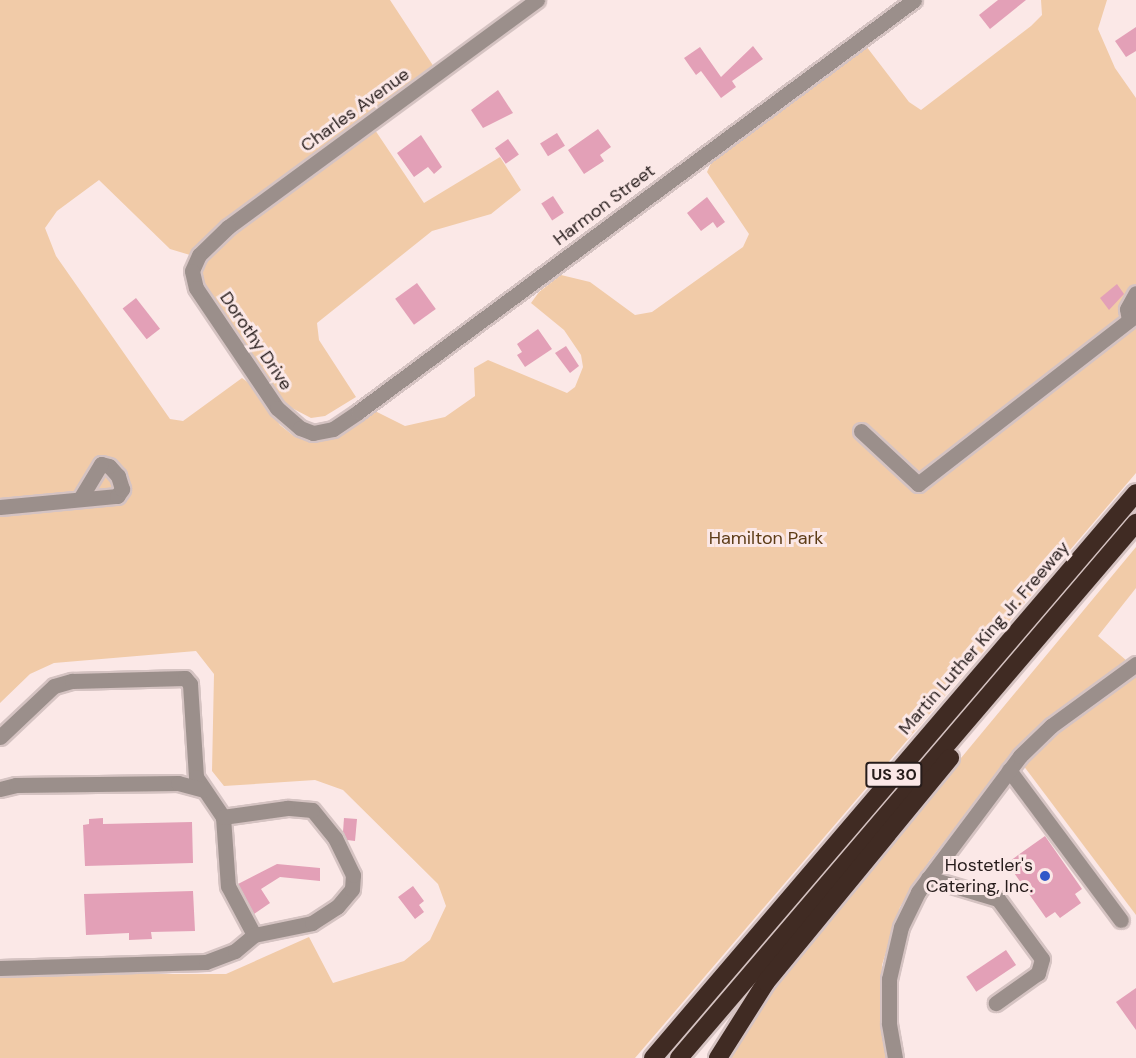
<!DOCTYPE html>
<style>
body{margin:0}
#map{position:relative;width:1136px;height:1058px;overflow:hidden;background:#fbe8e7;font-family:"DM Sans",sans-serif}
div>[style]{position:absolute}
.green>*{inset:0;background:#f1cba8}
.building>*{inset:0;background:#e3a0b7;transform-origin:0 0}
.roads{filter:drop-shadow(2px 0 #d5c3c2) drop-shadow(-2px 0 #d5c3c2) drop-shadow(0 2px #d5c3c2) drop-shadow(0 -2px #d5c3c2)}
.minor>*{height:15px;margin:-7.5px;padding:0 7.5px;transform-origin:7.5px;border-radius:7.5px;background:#9b8f8b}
.highway>*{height:18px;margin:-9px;padding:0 9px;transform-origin:9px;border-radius:9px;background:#402b23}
.dots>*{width:16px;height:16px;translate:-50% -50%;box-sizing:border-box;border:3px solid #fbe8e7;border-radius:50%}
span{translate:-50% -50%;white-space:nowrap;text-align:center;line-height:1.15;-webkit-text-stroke:6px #fbe8e7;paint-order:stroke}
.shield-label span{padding:2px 4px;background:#fbe8e7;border:2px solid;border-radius:4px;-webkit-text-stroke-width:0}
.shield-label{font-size:16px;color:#261c1b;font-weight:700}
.street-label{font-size:18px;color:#261c1b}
.park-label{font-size:18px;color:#5d3c17}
.poi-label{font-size:18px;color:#261c1b}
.right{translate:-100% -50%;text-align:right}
</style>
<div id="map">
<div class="green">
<div style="clip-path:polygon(0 0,390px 0,434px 67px,220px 225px,190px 255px,170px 249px,99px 180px,57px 211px,45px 228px,56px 256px,170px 419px,183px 421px,242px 378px,253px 386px,280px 425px,295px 437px,315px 441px,336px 438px,375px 411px,405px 426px,445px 417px,475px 396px,474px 368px,488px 360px,567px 393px,575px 387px,583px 367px,581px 355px,564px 330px,531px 303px,539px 292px,561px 275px,590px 282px,635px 315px,652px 312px,743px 247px,749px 234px,707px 172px,712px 161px,866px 46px,909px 102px,921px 110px,1031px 26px,1042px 15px,1041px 0,1107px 0,1098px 29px,1115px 68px,1136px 98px,1136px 473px,635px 1058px,0 1058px,0 974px,226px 974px,309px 937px,333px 983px,404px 961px,430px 940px,446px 906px,438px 884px,343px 790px,315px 780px,224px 786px,212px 771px,214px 674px,196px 651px,54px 663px,30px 674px,0 703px)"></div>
<div style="clip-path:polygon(375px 130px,424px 203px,500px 157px,521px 190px,491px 214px,432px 231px,317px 323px,319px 340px,356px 397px,325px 416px,311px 418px,286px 405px,203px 284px,202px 266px,223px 240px)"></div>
<div style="clip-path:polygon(1136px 547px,1136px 588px,1098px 636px,1127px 661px,1021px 743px,930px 860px,900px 907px,882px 965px,880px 1020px,887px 1058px,728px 1058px,796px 957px)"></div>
<div style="clip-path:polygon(1136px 673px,1136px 915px,1023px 765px,1052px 737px)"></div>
</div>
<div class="building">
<div style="clip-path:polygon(998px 0,1026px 0,990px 29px,979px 15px)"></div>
<div style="clip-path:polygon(1136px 27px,1136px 51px,1126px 57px,1115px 41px)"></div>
<div style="clip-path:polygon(753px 46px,763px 59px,732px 81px,736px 87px,721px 98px,701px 71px,696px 75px,684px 58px,700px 47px,721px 77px)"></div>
<div style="clip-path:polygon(498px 90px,513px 113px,483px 128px,471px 110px)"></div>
<div style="clip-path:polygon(598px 129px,611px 147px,600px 155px,604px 161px,584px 174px,568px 150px)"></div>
<div style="left:557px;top:133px;width:15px;height:20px;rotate:58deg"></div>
<div style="clip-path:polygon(421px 135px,442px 167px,434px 174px,428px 167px,414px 177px,397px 153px)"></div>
<div style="left:508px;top:139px;width:19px;height:16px;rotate:55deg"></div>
<div style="left:553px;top:196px;width:20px;height:14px;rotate:57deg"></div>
<div style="clip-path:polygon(707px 197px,725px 222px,717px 228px,713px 222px,701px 231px,687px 213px)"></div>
<div style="left:417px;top:283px;width:32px;height:27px;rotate:54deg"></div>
<div style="clip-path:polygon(1117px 284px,1124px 294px,1109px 310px,1100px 298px)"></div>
<div style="left:136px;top:298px;width:39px;height:17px;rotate:52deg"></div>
<div style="clip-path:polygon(538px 329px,552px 349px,525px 367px,517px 355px,522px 352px,517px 344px)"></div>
<div style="clip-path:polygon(566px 346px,579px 366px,570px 373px,555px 353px)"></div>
<div style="clip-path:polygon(103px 818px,103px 824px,192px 822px,193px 863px,85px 866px,83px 825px,89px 824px,89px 819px)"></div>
<div style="clip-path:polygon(344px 818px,357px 819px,355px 841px,347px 840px,343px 832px)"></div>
<div style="clip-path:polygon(1045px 836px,1082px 889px,1075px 894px,1081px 903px,1060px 918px,1055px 912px,1046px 918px,1007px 863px)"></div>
<div style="clip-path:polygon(277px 864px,320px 868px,320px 881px,280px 877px,261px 889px,270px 903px,254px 914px,238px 884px)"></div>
<div style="clip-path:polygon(413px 886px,424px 901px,419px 905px,424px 912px,415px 919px,398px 897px)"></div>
<div style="clip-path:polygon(193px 891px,195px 931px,151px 932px,152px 939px,129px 940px,129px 933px,86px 935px,84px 894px)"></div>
<div style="left:1006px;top:950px;width:18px;height:48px;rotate:56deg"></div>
<div style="clip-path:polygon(1136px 988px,1136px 1030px,1116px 1002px)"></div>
</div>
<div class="roads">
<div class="minor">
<div style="left:537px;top:0;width:383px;rotate:143.7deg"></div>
<div style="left:228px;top:227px;width:40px;rotate:136deg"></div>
<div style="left:199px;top:255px;width:17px;rotate:114deg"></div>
<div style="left:192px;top:271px;width:17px;rotate:77deg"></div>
<div style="left:196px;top:288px;width:145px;rotate:56deg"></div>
<div style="left:277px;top:408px;width:30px;rotate:41deg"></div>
<div style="left:300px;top:428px;width:14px;rotate:21deg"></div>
<div style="left:313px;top:433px;width:20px;rotate:-11deg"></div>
<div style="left:333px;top:429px;width:30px;rotate:-34deg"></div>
<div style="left:358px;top:412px;width:692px;rotate:-36.54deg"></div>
<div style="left:1129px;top:320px;width:11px;rotate:-100deg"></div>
<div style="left:1127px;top:309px;width:18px;rotate:-61deg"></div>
<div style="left:861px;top:431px;width:78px;rotate:42.9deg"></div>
<div style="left:918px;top:484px;width:276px;rotate:-37.8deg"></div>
<div style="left:0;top:507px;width:118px;rotate:-5.4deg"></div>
<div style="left:117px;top:496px;width:9px;rotate:-54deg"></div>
<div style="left:122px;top:489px;width:14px;rotate:-107deg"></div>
<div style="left:118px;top:476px;width:13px;rotate:-132deg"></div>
<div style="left:109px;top:466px;width:8px;rotate:-166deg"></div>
<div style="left:101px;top:464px;width:39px;rotate:121deg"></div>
<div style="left:0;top:737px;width:74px;rotate:-43.4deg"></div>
<div style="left:54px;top:686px;width:19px;rotate:-16deg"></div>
<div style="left:72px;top:681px;width:113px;rotate:-1.5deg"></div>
<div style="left:185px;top:678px;width:8px;rotate:50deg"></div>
<div style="left:190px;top:684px;width:93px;rotate:86.3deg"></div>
<div style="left:196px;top:777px;width:48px;rotate:56deg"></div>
<div style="left:223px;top:817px;width:69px;rotate:85.9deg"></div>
<div style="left:228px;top:886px;width:55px;rotate:62deg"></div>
<div style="left:1009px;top:770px;width:187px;rotate:53.3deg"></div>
<div style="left:0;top:789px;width:16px;rotate:-14deg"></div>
<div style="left:16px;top:785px;width:162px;rotate:-0.7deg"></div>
<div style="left:178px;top:783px;width:27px;rotate:15deg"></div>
<div style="left:928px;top:878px;width:73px;rotate:16.7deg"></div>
<div style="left:998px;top:899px;width:74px;rotate:53.7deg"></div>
<div style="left:1042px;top:959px;width:15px;rotate:106deg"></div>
<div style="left:1038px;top:973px;width:52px;rotate:144.5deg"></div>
<div style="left:0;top:968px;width:206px;rotate:-1.7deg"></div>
<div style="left:206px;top:962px;width:31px;rotate:-21deg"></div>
<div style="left:235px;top:951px;width:25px;rotate:-40deg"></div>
<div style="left:254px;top:935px;width:59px;rotate:-11.7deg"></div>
<div style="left:312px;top:923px;width:30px;rotate:-33deg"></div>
<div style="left:337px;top:907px;width:23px;rotate:-50deg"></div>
<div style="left:352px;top:889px;width:14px;rotate:-86deg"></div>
<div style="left:353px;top:875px;width:41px;rotate:-115.9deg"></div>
<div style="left:335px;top:838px;width:36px;rotate:-129deg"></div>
<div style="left:312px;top:810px;width:25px;rotate:-175deg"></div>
<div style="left:287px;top:808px;width:65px;rotate:172deg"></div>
<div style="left:895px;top:1058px;width:36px;rotate:-100deg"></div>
<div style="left:889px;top:1023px;width:44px;rotate:-90deg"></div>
<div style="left:889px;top:979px;width:53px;rotate:-77deg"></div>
<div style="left:901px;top:927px;width:39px;rotate:-64deg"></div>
<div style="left:918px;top:892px;width:170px;rotate:-53.1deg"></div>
<div style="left:1020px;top:756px;width:43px;rotate:-44.1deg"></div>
<div style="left:1051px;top:726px;width:105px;rotate:-36.1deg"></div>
</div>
<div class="highway">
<div style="left:653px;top:1058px;width:743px;rotate:-49.47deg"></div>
<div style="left:679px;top:1058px;width:704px;rotate:-49.5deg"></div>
<div style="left:718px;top:1058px;width:90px;rotate:-57.7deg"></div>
<div style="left:766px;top:982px;width:290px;rotate:-50.6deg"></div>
</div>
</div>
<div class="dots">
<div style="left:1045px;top:876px;background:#3158c8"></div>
</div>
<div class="shield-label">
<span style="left:894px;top:775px">US 30</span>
</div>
<div class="street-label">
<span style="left:355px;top:110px;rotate:-36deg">Charles Avenue</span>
<span style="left:604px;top:205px;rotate:-37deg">Harmon Street</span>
<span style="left:256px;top:341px;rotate:56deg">Dorothy Drive</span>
<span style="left:984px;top:638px;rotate:-49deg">Martin Luther King Jr. Freeway</span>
</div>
<div class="park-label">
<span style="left:766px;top:538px">Hamilton Park</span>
</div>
<div class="poi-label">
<span class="right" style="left:1033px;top:876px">Hostetler's<br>Catering, Inc.</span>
</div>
</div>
